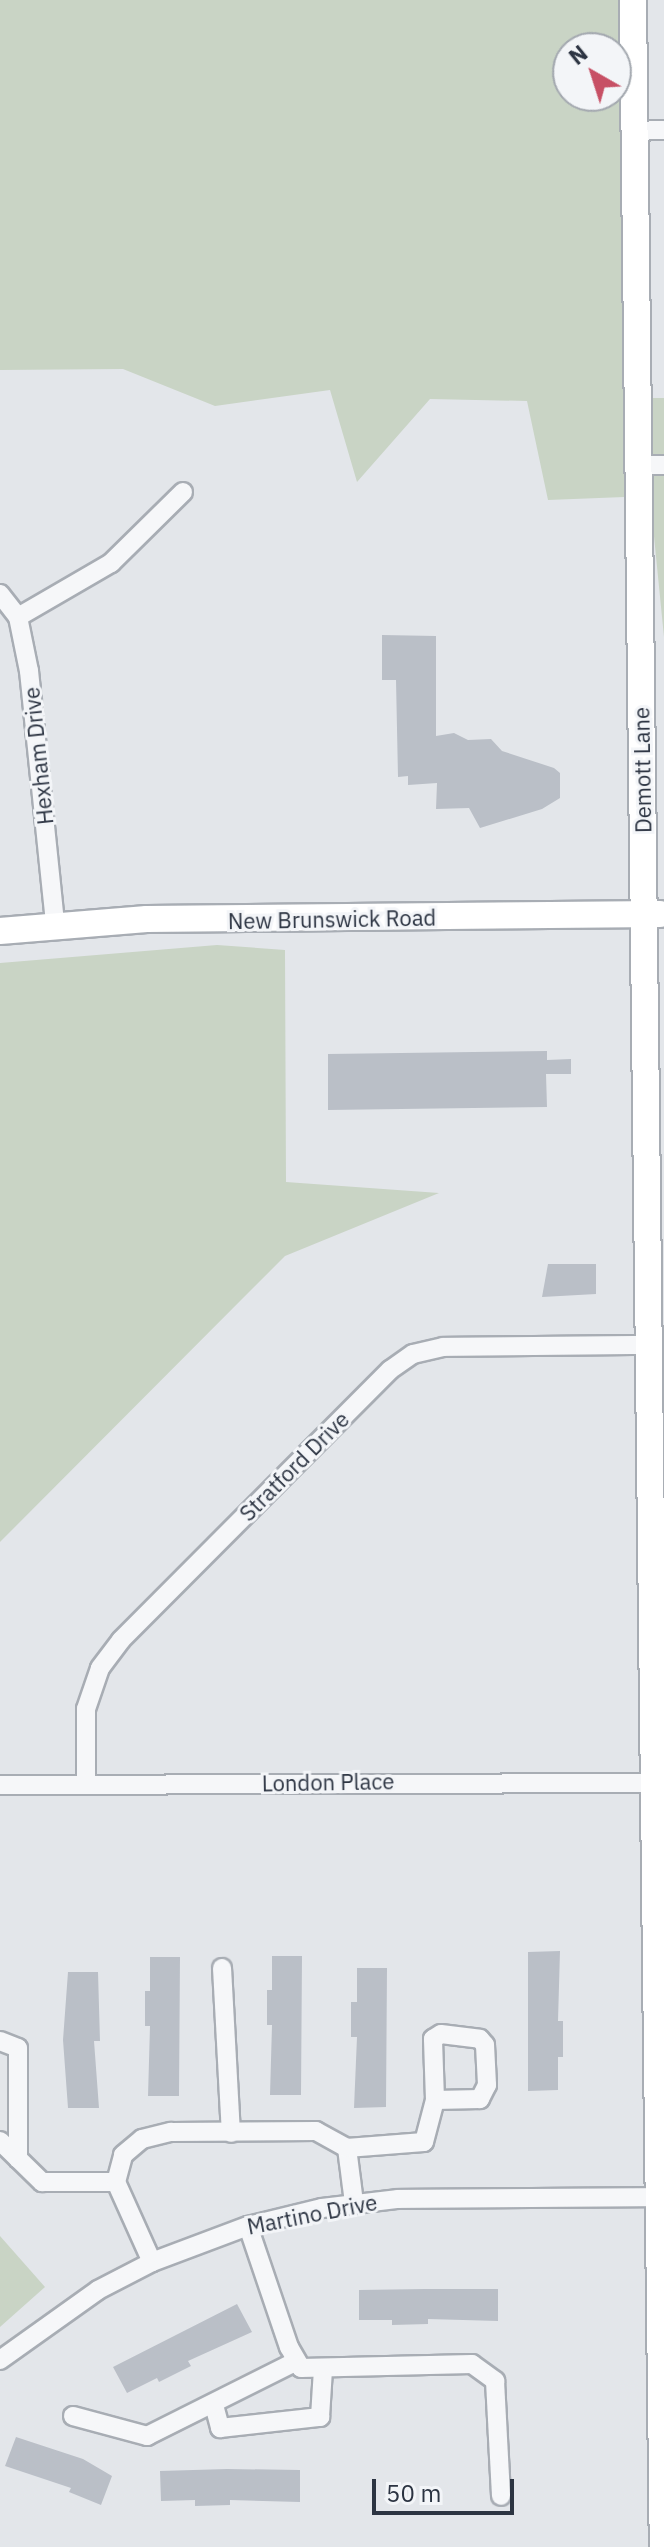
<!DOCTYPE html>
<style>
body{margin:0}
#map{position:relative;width:664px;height:2547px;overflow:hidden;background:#e3e6ea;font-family:"IBM Plex Sans",sans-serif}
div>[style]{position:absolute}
.green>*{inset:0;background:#c9d4c5}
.building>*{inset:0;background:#babfc7}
.roads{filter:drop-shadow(2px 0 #a8adb4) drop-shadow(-2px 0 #a8adb4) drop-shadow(0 2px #a8adb4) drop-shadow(0 -2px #a8adb4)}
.street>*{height:18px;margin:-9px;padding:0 9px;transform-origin:9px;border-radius:9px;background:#f6f7f9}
.secondary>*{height:26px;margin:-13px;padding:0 13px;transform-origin:13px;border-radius:13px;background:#fff}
span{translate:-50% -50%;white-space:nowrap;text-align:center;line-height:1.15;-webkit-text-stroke:6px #f3f5f8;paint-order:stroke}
.street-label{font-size:22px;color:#2c3442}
.north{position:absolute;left:552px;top:32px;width:80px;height:80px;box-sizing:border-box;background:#f3f5f8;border:2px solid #a3a8af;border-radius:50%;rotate:321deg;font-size:22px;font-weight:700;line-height:32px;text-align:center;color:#2c3442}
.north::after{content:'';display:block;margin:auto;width:28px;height:36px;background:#c75065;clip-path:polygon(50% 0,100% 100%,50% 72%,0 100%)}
.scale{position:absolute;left:372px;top:2479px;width:142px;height:36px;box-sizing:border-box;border:4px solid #2c3442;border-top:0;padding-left:10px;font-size:24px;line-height:28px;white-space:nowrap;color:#2c3442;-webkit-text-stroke:6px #f3f5f8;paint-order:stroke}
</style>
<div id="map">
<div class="green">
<div style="clip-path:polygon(evenodd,0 0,637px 0,649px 398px,664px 398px,664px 637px,650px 496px,548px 500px,527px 401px,430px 399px,357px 482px,330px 390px,215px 406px,123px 369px,0 370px,0 0,568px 48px,616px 48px,616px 96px,568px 96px,568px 48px)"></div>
<div style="clip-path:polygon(217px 945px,285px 950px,286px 1182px,439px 1193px,285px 1256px,0 1542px,0 963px)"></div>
<div style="clip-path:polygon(0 2236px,45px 2287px,0 2327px)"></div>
</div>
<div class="building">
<div style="clip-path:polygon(382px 635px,436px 636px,436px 736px,454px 733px,468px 740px,491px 739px,502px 751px,554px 768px,560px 773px,560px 798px,542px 809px,480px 828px,469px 808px,436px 809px,437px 783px,408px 785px,408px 776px,398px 777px,396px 680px,382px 680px)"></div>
<div style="clip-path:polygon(547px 1051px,547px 1060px,571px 1059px,571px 1074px,546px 1074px,547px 1107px,328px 1110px,328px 1054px)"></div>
<div style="clip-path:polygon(548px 1264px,596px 1264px,596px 1294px,542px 1297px)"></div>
<div style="clip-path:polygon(560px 1951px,558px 2021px,563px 2021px,563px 2057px,558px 2057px,558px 2090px,528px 2091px,528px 1952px)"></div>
<div style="clip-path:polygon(272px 1956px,302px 1956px,301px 2095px,270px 2095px,272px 2025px,267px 2025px,267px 1990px,272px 1990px)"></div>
<div style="clip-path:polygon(150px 1957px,180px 1957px,179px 2096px,148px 2096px,150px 2026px,145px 2026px,145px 1991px,150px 1991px)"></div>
<div style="clip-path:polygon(357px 1968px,387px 1968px,386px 2107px,354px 2108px,357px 2037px,351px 2037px,351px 2002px,357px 2002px)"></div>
<div style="clip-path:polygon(68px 1972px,98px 1972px,100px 2041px,94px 2041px,99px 2108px,68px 2108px,63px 2040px)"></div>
<div style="clip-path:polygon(425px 2289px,498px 2289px,498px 2321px,428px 2319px,428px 2324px,392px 2325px,392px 2320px,359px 2320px,359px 2290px)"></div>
<div style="clip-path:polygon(237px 2304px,252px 2332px,188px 2361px,191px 2366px,159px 2382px,157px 2378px,127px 2393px,113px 2367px)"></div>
<div style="clip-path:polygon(16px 2437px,83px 2459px,112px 2476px,101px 2505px,69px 2492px,71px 2488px,5px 2466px)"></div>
<div style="clip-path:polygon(227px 2469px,300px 2470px,300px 2502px,230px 2500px,230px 2505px,195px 2506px,195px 2500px,161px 2501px,160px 2471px)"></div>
</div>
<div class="roads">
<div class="street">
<div style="left:635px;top:131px;width:29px;rotate:-2deg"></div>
<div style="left:640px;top:465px;width:24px"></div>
<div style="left:0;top:594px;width:29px;rotate:52deg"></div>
<div style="left:18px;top:617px;width:55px;rotate:78.5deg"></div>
<div style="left:29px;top:671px;width:254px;rotate:84.1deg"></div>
<div style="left:18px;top:617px;width:108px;rotate:-30.1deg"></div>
<div style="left:111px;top:563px;width:101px;rotate:-44.6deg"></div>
<div style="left:0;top:1785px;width:656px;rotate:-0.17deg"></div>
<div style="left:86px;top:1785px;width:76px;rotate:-90deg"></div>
<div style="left:86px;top:1709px;width:43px;rotate:-71.1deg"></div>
<div style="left:100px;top:1668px;width:35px;rotate:-53deg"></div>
<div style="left:121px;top:1640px;width:381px;rotate:-45.1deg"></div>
<div style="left:390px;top:1370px;width:28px;rotate:-35deg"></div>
<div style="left:413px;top:1354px;width:31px;rotate:-13deg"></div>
<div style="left:443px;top:1347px;width:206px;rotate:-0.6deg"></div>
<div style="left:222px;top:1968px;width:165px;rotate:86.9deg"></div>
<div style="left:0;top:2041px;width:19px;rotate:21deg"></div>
<div style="left:18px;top:2048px;width:111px;rotate:90deg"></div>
<div style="left:0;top:2141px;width:59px;rotate:44.3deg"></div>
<div style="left:42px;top:2182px;width:74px"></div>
<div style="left:347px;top:2148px;width:55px;rotate:82.7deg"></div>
<div style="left:248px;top:2226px;width:128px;rotate:71.3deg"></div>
<div style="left:289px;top:2347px;width:24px;rotate:60deg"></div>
<div style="left:301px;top:2368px;width:171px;rotate:-1.3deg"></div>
<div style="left:472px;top:2364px;width:29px;rotate:36deg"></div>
<div style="left:495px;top:2381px;width:115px;rotate:87deg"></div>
<div style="left:152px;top:2262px;width:88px;rotate:-114.2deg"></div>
<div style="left:116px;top:2182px;width:28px;rotate:-75deg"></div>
<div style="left:123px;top:2155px;width:25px;rotate:-40deg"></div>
<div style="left:142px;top:2139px;width:30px;rotate:-14deg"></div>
<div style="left:171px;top:2132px;width:145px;rotate:-0.4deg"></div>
<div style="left:316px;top:2131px;width:35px;rotate:29deg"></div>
<div style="left:347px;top:2148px;width:77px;rotate:-4.5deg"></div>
<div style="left:424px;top:2142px;width:43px;rotate:-75.3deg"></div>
<div style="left:435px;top:2100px;width:61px;rotate:-91.9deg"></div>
<div style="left:433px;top:2039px;width:9px;rotate:-32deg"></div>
<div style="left:441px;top:2034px;width:39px;rotate:7deg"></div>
<div style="left:480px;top:2039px;width:8px;rotate:50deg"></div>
<div style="left:485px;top:2045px;width:40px;rotate:87.1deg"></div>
<div style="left:487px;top:2085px;width:16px;rotate:117deg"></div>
<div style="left:480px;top:2099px;width:45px;rotate:178.7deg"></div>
<div style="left:0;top:2360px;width:120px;rotate:-35.5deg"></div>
<div style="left:98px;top:2290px;width:61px;rotate:-27.4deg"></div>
<div style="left:152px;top:2262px;width:103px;rotate:-20.6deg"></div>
<div style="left:248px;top:2226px;width:76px;rotate:-13.7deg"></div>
<div style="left:322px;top:2208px;width:77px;rotate:-6.8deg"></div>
<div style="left:398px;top:2199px;width:266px;rotate:-0.4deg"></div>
<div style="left:214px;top:2405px;width:24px;rotate:75deg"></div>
<div style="left:220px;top:2428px;width:101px;rotate:-6.3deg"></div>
<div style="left:320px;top:2417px;width:48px;rotate:-86.4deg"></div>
<div style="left:73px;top:2416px;width:77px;rotate:15.1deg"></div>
<div style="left:147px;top:2436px;width:165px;rotate:-26.6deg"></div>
</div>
<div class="secondary">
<div style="left:633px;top:0;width:2547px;rotate:89.33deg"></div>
<div style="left:0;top:931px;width:147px;rotate:-4.7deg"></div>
<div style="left:147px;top:919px;width:513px;rotate:-0.56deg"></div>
</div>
</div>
<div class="street-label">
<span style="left:38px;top:756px;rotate:-96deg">Hexham Drive</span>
<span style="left:642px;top:770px;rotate:-91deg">Demott Lane</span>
<span style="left:332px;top:919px;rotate:-1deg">New Brunswick Road</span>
<span style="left:294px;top:1466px;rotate:-45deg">Stratford Drive</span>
<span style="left:328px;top:1782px;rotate:-1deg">London Place</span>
<span style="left:312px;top:2214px;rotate:-11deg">Martino Drive</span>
</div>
<div class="north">N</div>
<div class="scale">50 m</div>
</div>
